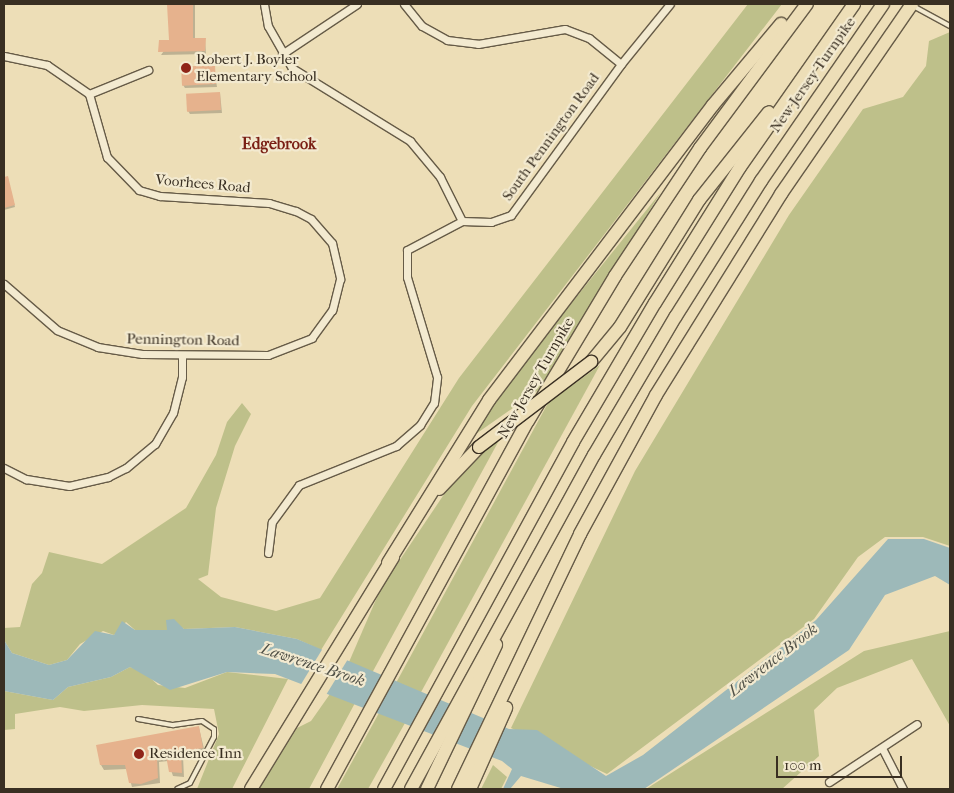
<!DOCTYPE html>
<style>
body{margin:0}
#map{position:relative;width:954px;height:793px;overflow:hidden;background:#eddeb7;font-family:"IM FELL French Canon",serif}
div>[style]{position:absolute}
.green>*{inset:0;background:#bec08a}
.water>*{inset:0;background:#9db9b9}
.pier>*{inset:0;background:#eddeb7}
.shadow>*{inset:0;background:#0003}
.building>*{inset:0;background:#e6b28d;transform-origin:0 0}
.roads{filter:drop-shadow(1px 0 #665b47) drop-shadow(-1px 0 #665b47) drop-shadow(0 1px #665b47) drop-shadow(0 -1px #665b47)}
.lane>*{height:4px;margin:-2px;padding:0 2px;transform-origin:2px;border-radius:2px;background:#f3ead0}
.street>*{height:7px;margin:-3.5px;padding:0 3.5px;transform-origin:3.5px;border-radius:3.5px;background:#f3ead0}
.highway>*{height:12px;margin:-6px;padding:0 6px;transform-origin:6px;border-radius:6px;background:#eddeb7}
.bridges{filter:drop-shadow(1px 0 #392f22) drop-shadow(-1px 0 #392f22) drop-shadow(0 1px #392f22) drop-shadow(0 -1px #392f22)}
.highway-bridge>*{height:12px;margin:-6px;padding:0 6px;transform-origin:6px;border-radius:6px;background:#eddeb7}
.dots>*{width:14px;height:14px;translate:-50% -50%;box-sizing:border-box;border:2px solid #f3ead0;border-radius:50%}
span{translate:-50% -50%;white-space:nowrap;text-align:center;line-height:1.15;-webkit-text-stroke:4.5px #f3ead0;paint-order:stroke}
.poi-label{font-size:15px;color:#392f22}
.left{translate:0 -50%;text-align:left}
.street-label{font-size:15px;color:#392f22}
.neighbourhood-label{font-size:16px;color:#7a1f14;font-weight:700}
.water-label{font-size:16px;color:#525248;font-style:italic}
.frame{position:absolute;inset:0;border:5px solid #392f22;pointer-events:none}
.scale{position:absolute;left:776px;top:756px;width:126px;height:22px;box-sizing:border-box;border:2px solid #392f22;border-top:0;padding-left:6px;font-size:15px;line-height:18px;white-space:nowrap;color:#392f22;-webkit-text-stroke:4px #f3ead0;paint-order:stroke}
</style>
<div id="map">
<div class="green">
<div style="clip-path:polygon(748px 4px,782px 4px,472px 406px,321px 650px,297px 639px,235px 627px,184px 629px,177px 624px,167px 630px,135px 630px,126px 622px,114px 635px,103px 631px,80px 644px,67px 660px,49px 665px,12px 653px,4px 640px,4px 628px,20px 627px,32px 584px,42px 573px,49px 552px,102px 564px,186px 508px,216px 455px,227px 422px,242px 403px,251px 414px,235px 446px,216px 508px,208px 575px,198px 579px,221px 597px,276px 611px,320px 598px,459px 378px)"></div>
<div style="clip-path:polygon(950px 32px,950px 546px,923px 537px,885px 537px,858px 557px,814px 619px,607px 774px,511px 728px,635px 471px,789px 215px,863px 109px,903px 97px,926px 66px,929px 41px)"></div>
<div style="clip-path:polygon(661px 192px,540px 389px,473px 436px,507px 383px)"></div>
<div style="clip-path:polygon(600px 365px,420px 694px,396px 683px,548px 403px)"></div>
<div style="clip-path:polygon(502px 435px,372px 673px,349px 662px,381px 588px,455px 478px)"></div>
<div style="clip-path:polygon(950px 631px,950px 726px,912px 659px,837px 688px,814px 710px,819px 756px,782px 789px,646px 789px,864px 651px)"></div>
<div style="clip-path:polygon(130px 667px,145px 673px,158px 685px,185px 688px,227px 672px,288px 679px,232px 789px,197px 789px,219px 734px,214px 709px,142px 705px,84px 711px,60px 707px,15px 714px,15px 729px,4px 730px,4px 691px,53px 700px,68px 687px,111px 677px)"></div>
<div style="clip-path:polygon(330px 694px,355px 703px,309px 789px,259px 789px,297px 728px,311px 721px)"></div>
<div style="clip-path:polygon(379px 713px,405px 723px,368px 789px,337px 789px)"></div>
<div style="clip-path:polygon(493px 765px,507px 777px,501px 789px,481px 789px)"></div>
</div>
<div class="water">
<div style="clip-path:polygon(888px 539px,924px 539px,950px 548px,950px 585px,935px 576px,885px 595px,849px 650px,644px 789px,564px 789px,521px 776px,510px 789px,503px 789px,512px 769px,502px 761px,275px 674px,227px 672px,170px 690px,130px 667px,111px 677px,68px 687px,53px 700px,4px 691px,4px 640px,12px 653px,49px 665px,67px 660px,95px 631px,114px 635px,122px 621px,135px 630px,167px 630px,166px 620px,174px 619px,184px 629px,235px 627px,297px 639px,509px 729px,537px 730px,606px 776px,643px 755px,816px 620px)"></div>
</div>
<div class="pier">
<div style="clip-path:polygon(323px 648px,348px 659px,326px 695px,300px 686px)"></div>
</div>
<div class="shadow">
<div style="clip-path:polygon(168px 4px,195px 4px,195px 39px,205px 39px,206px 54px,161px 55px,171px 41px)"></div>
<div style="clip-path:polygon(214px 67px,217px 87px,185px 88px,183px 85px)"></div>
<div style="clip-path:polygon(220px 93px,222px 113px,190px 114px,188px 111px)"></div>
<div style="clip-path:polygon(4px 178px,8px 179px,15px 207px,4px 210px)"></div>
<div style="clip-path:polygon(199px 728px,205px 753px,183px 756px,184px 777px,173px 776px,168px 761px,159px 762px,160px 783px,132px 787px,127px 769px,104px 770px,101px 765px)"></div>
</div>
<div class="building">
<div style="clip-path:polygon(167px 4px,193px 4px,193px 38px,206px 38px,205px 51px,158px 52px,159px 40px,169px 40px)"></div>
<div style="left:215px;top:65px;width:19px;height:34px;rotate:87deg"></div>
<div style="left:220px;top:92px;width:18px;height:34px;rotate:87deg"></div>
<div style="clip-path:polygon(8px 176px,15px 205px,4px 208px,4px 177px)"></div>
<div style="clip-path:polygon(199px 726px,203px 748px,181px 752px,182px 773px,169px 772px,166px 756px,157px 758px,158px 778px,141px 784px,129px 783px,125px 765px,100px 765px,96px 745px)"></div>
</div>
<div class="roads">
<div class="lane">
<div style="left:913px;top:6px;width:42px;rotate:28.4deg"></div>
<div style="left:138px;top:719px;width:36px;rotate:10deg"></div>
<div style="left:173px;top:725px;width:29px;rotate:-8deg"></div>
<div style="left:202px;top:721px;width:14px;rotate:34deg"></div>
<div style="left:214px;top:729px;width:8px;rotate:90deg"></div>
<div style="left:214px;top:737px;width:52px;rotate:117.6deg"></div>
<div style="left:190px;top:783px;width:14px;rotate:155deg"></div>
</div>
<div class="street">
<div style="left:264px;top:4px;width:22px;rotate:80deg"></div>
<div style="left:268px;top:26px;width:48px;rotate:60.3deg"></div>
<div style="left:292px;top:68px;width:139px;rotate:31.7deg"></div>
<div style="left:410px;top:141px;width:47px;rotate:50.2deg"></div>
<div style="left:440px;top:177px;width:49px;rotate:63.4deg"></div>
<div style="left:404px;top:4px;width:28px;rotate:51deg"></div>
<div style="left:422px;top:26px;width:29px;rotate:29deg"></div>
<div style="left:447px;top:40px;width:31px;rotate:7deg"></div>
<div style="left:478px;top:44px;width:88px;rotate:-9.8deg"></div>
<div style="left:565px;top:29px;width:26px;rotate:21deg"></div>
<div style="left:589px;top:38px;width:41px;rotate:39.1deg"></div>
<div style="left:282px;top:54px;width:90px;rotate:-33.7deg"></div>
<div style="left:4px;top:56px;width:44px;rotate:11.8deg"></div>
<div style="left:47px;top:65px;width:51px;rotate:34.6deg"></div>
<div style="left:89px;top:94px;width:66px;rotate:74.1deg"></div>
<div style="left:107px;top:157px;width:46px;rotate:45.9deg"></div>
<div style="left:139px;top:190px;width:22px;rotate:16deg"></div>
<div style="left:160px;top:196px;width:109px;rotate:3.7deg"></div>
<div style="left:269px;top:203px;width:28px;rotate:17deg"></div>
<div style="left:296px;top:211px;width:17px;rotate:28deg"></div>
<div style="left:311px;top:219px;width:32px;rotate:49deg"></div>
<div style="left:332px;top:243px;width:37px;rotate:77deg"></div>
<div style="left:340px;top:279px;width:32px;rotate:104deg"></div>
<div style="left:332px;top:310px;width:34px;rotate:126deg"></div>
<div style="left:312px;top:338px;width:47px;rotate:158.9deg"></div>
<div style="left:268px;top:355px;width:126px;rotate:-179.5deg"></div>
<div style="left:142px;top:354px;width:45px;rotate:-171deg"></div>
<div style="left:98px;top:347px;width:44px;rotate:-157.5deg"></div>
<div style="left:57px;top:330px;width:70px;rotate:-139deg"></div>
<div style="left:89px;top:94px;width:64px;rotate:-22.1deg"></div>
<div style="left:4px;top:468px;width:25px;rotate:27deg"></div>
<div style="left:26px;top:479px;width:44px;rotate:9.2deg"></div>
<div style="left:69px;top:486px;width:40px;rotate:-13deg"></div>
<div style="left:108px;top:477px;width:20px;rotate:-27deg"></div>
<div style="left:126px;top:468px;width:38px;rotate:-40deg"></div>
<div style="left:155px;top:444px;width:36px;rotate:-60deg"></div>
<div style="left:173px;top:413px;width:37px;rotate:-76deg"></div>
<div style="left:182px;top:377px;width:21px;rotate:-90deg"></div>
<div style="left:268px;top:553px;width:31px;rotate:-83deg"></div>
<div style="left:272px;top:522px;width:46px;rotate:-53.9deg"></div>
<div style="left:299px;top:485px;width:105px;rotate:-21.9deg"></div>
<div style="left:396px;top:446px;width:32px;rotate:-41deg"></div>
<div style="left:420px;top:425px;width:26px;rotate:-58deg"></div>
<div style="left:434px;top:403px;width:26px;rotate:-83deg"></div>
<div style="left:437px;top:377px;width:104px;rotate:-106.7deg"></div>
<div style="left:407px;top:277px;width:27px;rotate:-90deg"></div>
<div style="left:407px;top:250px;width:62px;rotate:-27.8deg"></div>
<div style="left:462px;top:221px;width:29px;rotate:2deg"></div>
<div style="left:491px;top:222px;width:21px;rotate:-19deg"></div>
<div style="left:511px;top:215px;width:187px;rotate:-53.9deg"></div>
<div style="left:621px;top:64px;width:77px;rotate:-50.8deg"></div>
<div style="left:883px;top:750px;width:44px;rotate:62.9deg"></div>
<div style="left:829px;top:782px;width:105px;rotate:-33.4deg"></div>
</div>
<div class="highway">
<div style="left:591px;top:362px;width:45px;rotate:-50.4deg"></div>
<div style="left:620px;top:327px;width:150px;rotate:-58.1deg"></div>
<div style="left:699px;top:200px;width:112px;rotate:-51.5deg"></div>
<div style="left:439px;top:489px;width:58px;rotate:-46.4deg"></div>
<div style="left:388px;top:563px;width:192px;rotate:-58.2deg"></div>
<div style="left:489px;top:400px;width:370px;rotate:-52.8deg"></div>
<div style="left:713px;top:105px;width:106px;rotate:-50deg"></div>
<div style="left:251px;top:789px;width:272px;rotate:-58.5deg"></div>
<div style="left:327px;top:789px;width:419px;rotate:-61.4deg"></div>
<div style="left:528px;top:421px;width:169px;rotate:-59deg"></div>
<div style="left:615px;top:276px;width:154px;rotate:-56.4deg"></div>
<div style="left:700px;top:148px;width:179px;rotate:-53.4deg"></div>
<div style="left:384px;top:789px;width:395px;rotate:-61.4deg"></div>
<div style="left:573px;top:442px;width:161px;rotate:-59.5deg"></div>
<div style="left:655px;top:303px;width:160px;rotate:-58deg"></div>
<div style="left:740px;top:167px;width:199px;rotate:-55deg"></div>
<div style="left:411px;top:789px;width:381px;rotate:-61.3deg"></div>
<div style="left:594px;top:455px;width:161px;rotate:-59.5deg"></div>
<div style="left:676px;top:316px;width:160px;rotate:-57.8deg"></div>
<div style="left:761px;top:181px;width:215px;rotate:-55.4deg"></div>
<div style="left:427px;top:789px;width:160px;rotate:-64.4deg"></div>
<div style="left:458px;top:789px;width:283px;rotate:-64.4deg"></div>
<div style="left:580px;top:534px;width:158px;rotate:-61.3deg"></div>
<div style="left:656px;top:395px;width:237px;rotate:-58.1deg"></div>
<div style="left:781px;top:194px;width:231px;rotate:-55.4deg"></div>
<div style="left:470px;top:789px;width:89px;rotate:-66deg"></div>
</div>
</div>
<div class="bridges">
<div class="highway-bridge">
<div style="left:479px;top:447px;width:141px;rotate:-37.2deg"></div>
</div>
</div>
<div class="dots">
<div style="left:186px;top:68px;background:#8f2418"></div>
<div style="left:139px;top:754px;background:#8f2418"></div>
</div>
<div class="poi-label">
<span class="left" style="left:196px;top:68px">Robert J. Boyler<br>Elementary School</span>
<span class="left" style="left:149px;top:754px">Residence Inn</span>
</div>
<div class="street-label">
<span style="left:813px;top:75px;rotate:-55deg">New Jersey Turnpike</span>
<span style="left:551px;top:137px;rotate:-54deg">South Pennington Road</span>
<span style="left:203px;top:184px;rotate:5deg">Voorhees Road</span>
<span style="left:183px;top:340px;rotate:1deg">Pennington Road</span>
<span style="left:536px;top:378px;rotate:-60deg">New Jersey Turnpike</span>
</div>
<div class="neighbourhood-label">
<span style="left:279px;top:144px">Edgebrook</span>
</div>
<div class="water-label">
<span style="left:773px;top:660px;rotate:-38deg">Lawrence Brook</span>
<span style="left:313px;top:665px;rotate:18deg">Lawrence Brook</span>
</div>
<div class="frame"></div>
<div class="scale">100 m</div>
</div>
